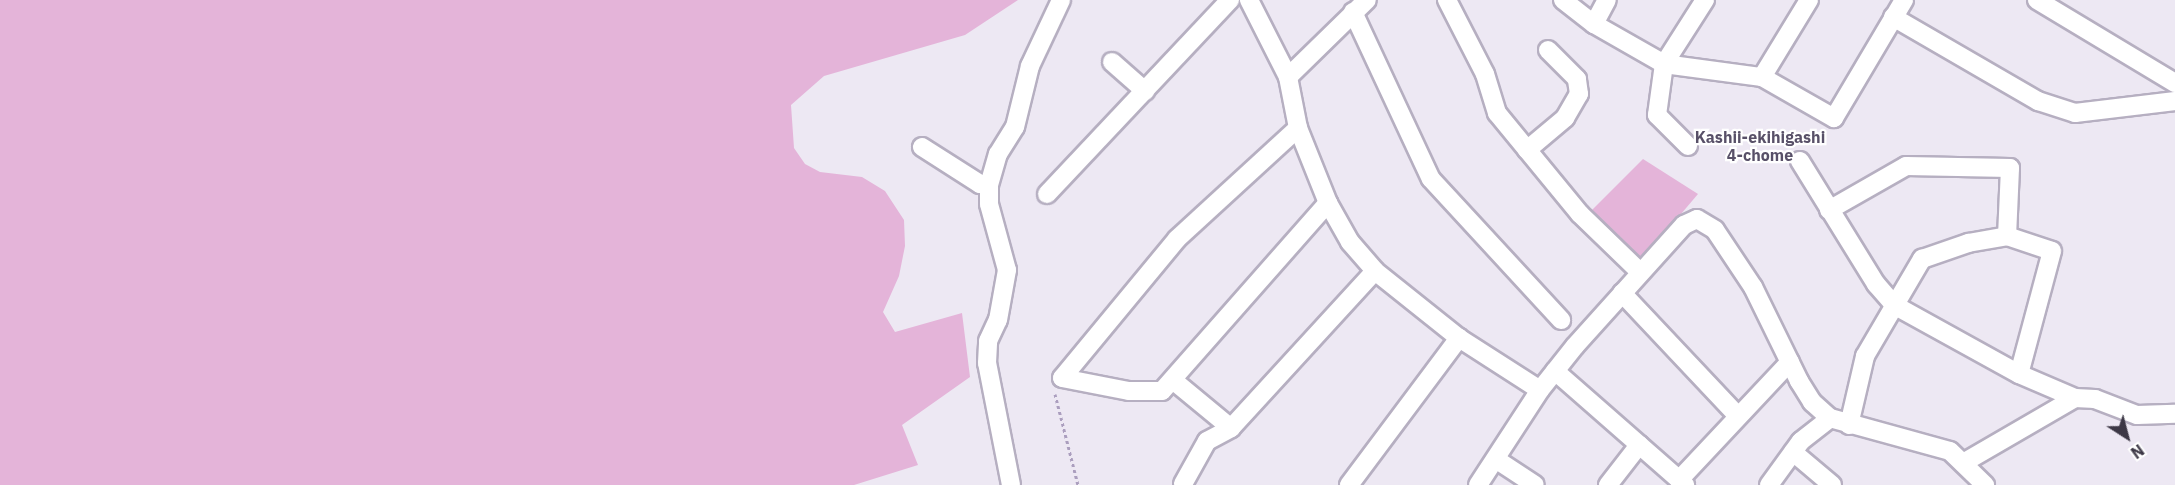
<!DOCTYPE html>
<style>
body{margin:0}
#map{position:relative;width:2175px;height:485px;overflow:hidden;background:#ede8f3;font-family:"IBM Plex Sans",sans-serif}
div>[style]{position:absolute}
.green>*{inset:0;background:#e4b4d9}
.path>*{height:3px;margin-top:-1.5px;transform-origin:0;background:repeating-linear-gradient(90deg,#ab9ebe 0 3px,transparent 0 6px)}
.roads{filter:drop-shadow(2px 0 #b6afc1) drop-shadow(-2px 0 #b6afc1) drop-shadow(0 2px #b6afc1) drop-shadow(0 -2px #b6afc1)}
.street>*{height:18px;margin:-9px;padding:0 9px;transform-origin:9px;border-radius:9px;background:#fff}
span{translate:-50% -50%;white-space:nowrap;text-align:center;line-height:1.15;-webkit-text-stroke:4.5px #fff;paint-order:stroke}
.neighbourhood-label{font-size:16px;color:#585068;font-weight:700}
.north{position:absolute;left:2097px;top:407px;width:60px;height:60px;-webkit-text-stroke:4px #fff;paint-order:stroke;rotate:144deg;font-size:16px;font-weight:700;line-height:24px;text-align:center;color:#3d3846}
.north::after{content:'';display:block;margin:auto;width:21px;height:27px;background:#3d3846;clip-path:polygon(50% 0,100% 100%,50% 72%,0 100%)}
</style>
<div id="map">
<div class="green">
<div style="clip-path:polygon(0 0,1018px 0,965px 35px,824px 76px,791px 105px,794px 148px,805px 164px,820px 172px,862px 177px,885px 191px,904px 220px,905px 246px,899px 276px,883px 312px,895px 332px,962px 313px,970px 377px,902px 425px,918px 465px,854px 485px,0 485px)"></div>
<div style="clip-path:polygon(1643px 159px,1698px 194px,1647px 254px,1638px 257px,1590px 212px)"></div>
</div>
<div class="path">
<div style="left:1055px;top:394px;width:94px;rotate:75.8deg"></div>
</div>
<div class="roads">
<div class="street">
<div style="left:1249px;top:0;width:86px;rotate:63.1deg"></div>
<div style="left:1288px;top:77px;width:52px;rotate:78.9deg"></div>
<div style="left:1298px;top:128px;width:81px;rotate:68.2deg"></div>
<div style="left:1328px;top:203px;width:45px;rotate:60.6deg"></div>
<div style="left:1350px;top:242px;width:38px;rotate:49deg"></div>
<div style="left:1375px;top:271px;width:107px;rotate:38.6deg"></div>
<div style="left:1459px;top:338px;width:96px;rotate:32.7deg"></div>
<div style="left:1447px;top:0;width:83px;rotate:62.8deg"></div>
<div style="left:1485px;top:74px;width:41px;rotate:72.9deg"></div>
<div style="left:1497px;top:113px;width:131px;rotate:50.6deg"></div>
<div style="left:1580px;top:214px;width:83px;rotate:44deg"></div>
<div style="left:1563px;top:0;width:39px;rotate:38deg"></div>
<div style="left:1594px;top:24px;width:81px;rotate:29.7deg"></div>
<div style="left:1664px;top:64px;width:99px;rotate:7.6deg"></div>
<div style="left:1762px;top:77px;width:83px;rotate:29.7deg"></div>
<div style="left:1834px;top:118px;width:137px;rotate:-59.3deg"></div>
<div style="left:2037px;top:0;width:161px;rotate:31deg"></div>
<div style="left:1353px;top:12px;width:184px;rotate:65deg"></div>
<div style="left:1431px;top:179px;width:192px;rotate:47.3deg"></div>
<div style="left:1893px;top:17px;width:168px;rotate:30.1deg"></div>
<div style="left:2038px;top:101px;width:39px;rotate:18deg"></div>
<div style="left:2075px;top:113px;width:101px;rotate:-6.8deg"></div>
<div style="left:1594px;top:24px;width:27px;rotate:-62deg"></div>
<div style="left:1112px;top:62px;width:44px;rotate:41.3deg"></div>
<div style="left:1288px;top:77px;width:110px;rotate:-44.3deg"></div>
<div style="left:1762px;top:77px;width:90px;rotate:-58.6deg"></div>
<div style="left:1298px;top:128px;width:164px;rotate:137.5deg"></div>
<div style="left:1177px;top:239px;width:180px;rotate:129.6deg"></div>
<div style="left:1062px;top:378px;width:68px;rotate:11deg"></div>
<div style="left:1129px;top:391px;width:33px"></div>
<div style="left:1162px;top:391px;width:251px;rotate:-48.6deg"></div>
<div style="left:1688px;top:146px;width:44px;rotate:-135deg"></div>
<div style="left:1657px;top:115px;width:51px;rotate:-82.2deg"></div>
<div style="left:1664px;top:64px;width:76px;rotate:-57.4deg"></div>
<div style="left:922px;top:147px;width:69px;rotate:32.5deg"></div>
<div style="left:980px;top:184px;width:9px;rotate:6deg"></div>
<div style="left:1527px;top:150px;width:50px;rotate:-40.1deg"></div>
<div style="left:1565px;top:118px;width:28px;rotate:-60deg"></div>
<div style="left:1579px;top:94px;width:15px;rotate:-98deg"></div>
<div style="left:1577px;top:79px;width:41px;rotate:-135deg"></div>
<div style="left:1800px;top:161px;width:145px;rotate:58.3deg"></div>
<div style="left:1876px;top:284px;width:28px;rotate:49deg"></div>
<div style="left:1894px;top:305px;width:143px;rotate:28.9deg"></div>
<div style="left:2019px;top:374px;width:61px;rotate:23.2deg"></div>
<div style="left:2075px;top:398px;width:20px;rotate:3deg"></div>
<div style="left:2095px;top:399px;width:45px;rotate:20.9deg"></div>
<div style="left:2137px;top:415px;width:38px;rotate:-2deg"></div>
<div style="left:1047px;top:194px;width:267px;rotate:-46.7deg"></div>
<div style="left:1829px;top:210px;width:89px;rotate:-29.7deg"></div>
<div style="left:1906px;top:166px;width:104px;rotate:1.1deg"></div>
<div style="left:2010px;top:168px;width:68px;rotate:92.5deg"></div>
<div style="left:1622px;top:293px;width:169px;rotate:46.7deg"></div>
<div style="left:1555px;top:371px;width:173px;rotate:41.2deg"></div>
<div style="left:1174px;top:381px;width:74px;rotate:39.5deg"></div>
<div style="left:1231px;top:428px;width:213px;rotate:-47.5deg"></div>
<div style="left:1849px;top:425px;width:71px;rotate:-76.9deg"></div>
<div style="left:1865px;top:356px;width:113px;rotate:-59.6deg"></div>
<div style="left:1922px;top:259px;width:49px;rotate:-19.2deg"></div>
<div style="left:1968px;top:243px;width:40px;rotate:-10deg"></div>
<div style="left:2007px;top:236px;width:47px;rotate:18.4deg"></div>
<div style="left:2052px;top:251px;width:127px;rotate:105deg"></div>
<div style="left:1793px;top:452px;width:51px;rotate:40.2deg"></div>
<div style="left:1497px;top:460px;width:45px;rotate:33.3deg"></div>
<div style="left:1963px;top:463px;width:129px;rotate:-30.1deg"></div>
<div style="left:1679px;top:480px;width:162px;rotate:-46.8deg"></div>
<div style="left:1183px;top:484px;width:49px;rotate:-60.8deg"></div>
<div style="left:1207px;top:441px;width:27px;rotate:-28deg"></div>
<div style="left:1011px;top:485px;width:124px;rotate:-101.1deg"></div>
<div style="left:987px;top:363px;width:22px;rotate:-87deg"></div>
<div style="left:988px;top:341px;width:23px;rotate:-65deg"></div>
<div style="left:998px;top:320px;width:51px;rotate:-79.8deg"></div>
<div style="left:1007px;top:270px;width:68px;rotate:-105.3deg"></div>
<div style="left:989px;top:204px;width:19px;rotate:-90deg"></div>
<div style="left:989px;top:185px;width:32px;rotate:-74deg"></div>
<div style="left:998px;top:154px;width:32px;rotate:-58deg"></div>
<div style="left:1015px;top:127px;width:63px;rotate:-76.2deg"></div>
<div style="left:1030px;top:66px;width:73px;rotate:-64.8deg"></div>
<div style="left:1349px;top:485px;width:184px;rotate:-53.2deg"></div>
<div style="left:1478px;top:485px;width:113px;rotate:-56.9deg"></div>
<div style="left:1540px;top:390px;width:56px;rotate:-51.5deg"></div>
<div style="left:1575px;top:346px;width:163px;rotate:-48deg"></div>
<div style="left:1684px;top:225px;width:14px;rotate:-25deg"></div>
<div style="left:1697px;top:219px;width:21px;rotate:31deg"></div>
<div style="left:1715px;top:230px;width:69px;rotate:56.3deg"></div>
<div style="left:1753px;top:287px;width:105px;rotate:63.9deg"></div>
<div style="left:1799px;top:381px;width:25px;rotate:58deg"></div>
<div style="left:1812px;top:402px;width:24px;rotate:42deg"></div>
<div style="left:1830px;top:418px;width:124px;rotate:15.4deg"></div>
<div style="left:1950px;top:451px;width:49px;rotate:44.2deg"></div>
<div style="left:1608px;top:485px;width:51px;rotate:-52.2deg"></div>
<div style="left:1769px;top:485px;width:54px;rotate:-54deg"></div>
<div style="left:1801px;top:441px;width:37px;rotate:-38deg"></div>
</div>
</div>
<div class="neighbourhood-label">
<span style="left:1760px;top:146px">Kashii-ekihigashi<br>4-chome</span>
</div>
<div class="north">N</div>
</div>
